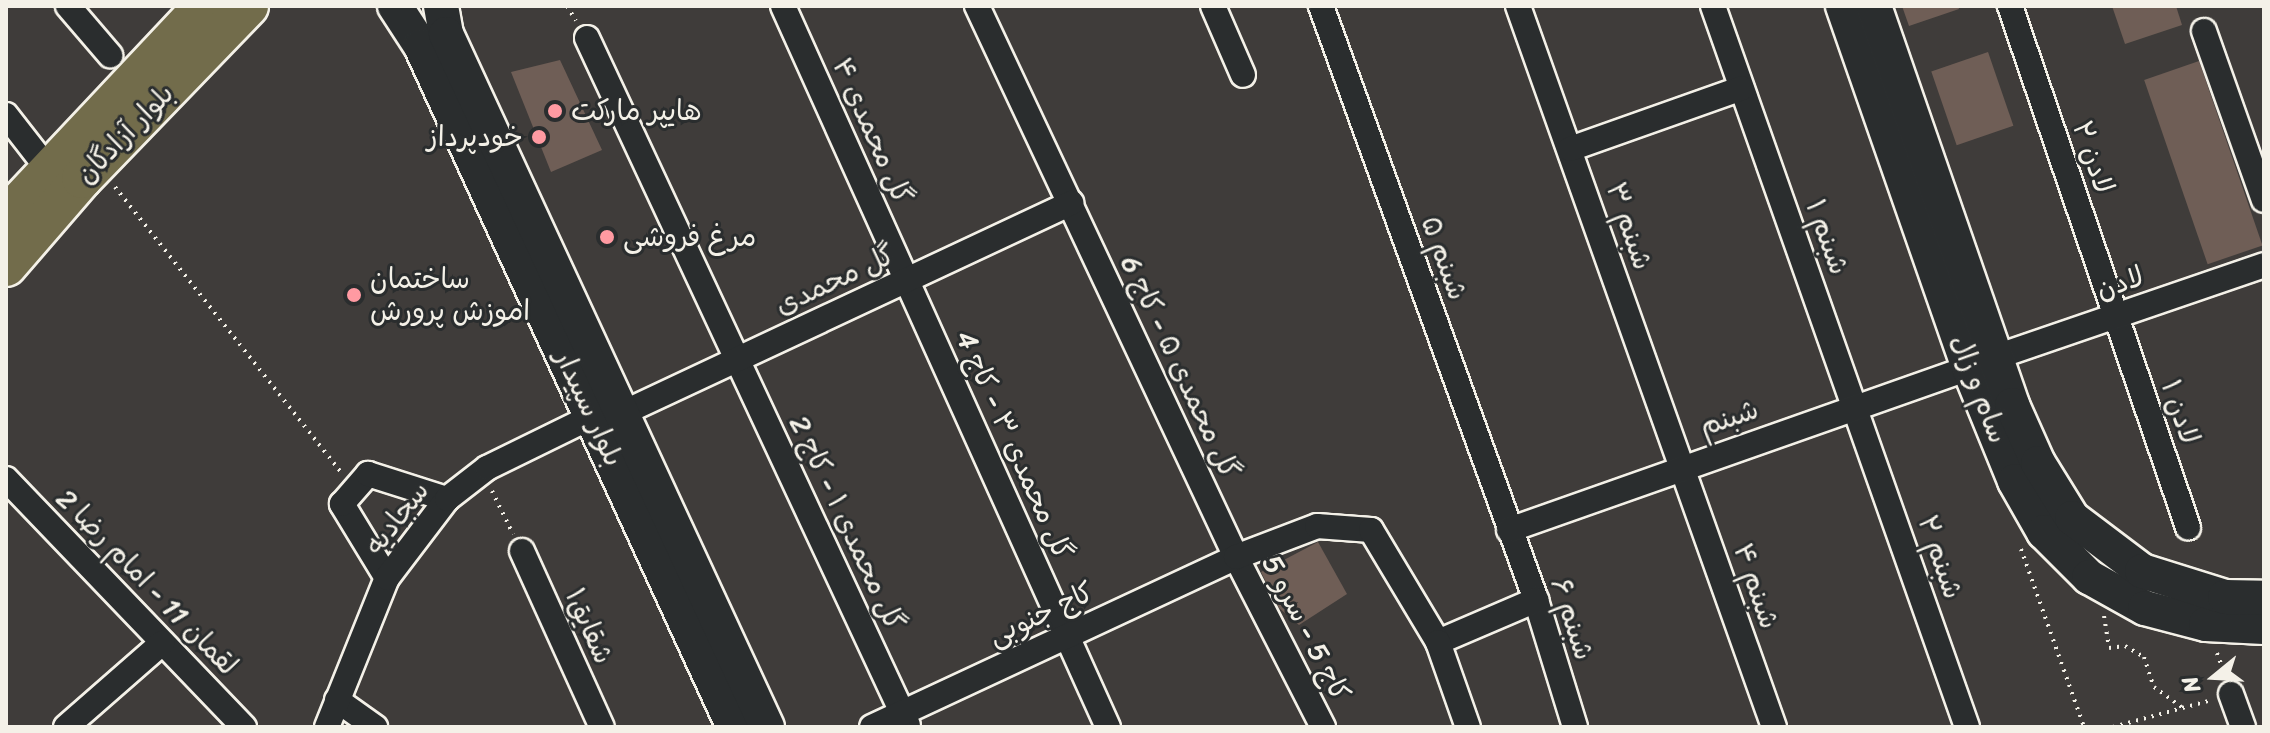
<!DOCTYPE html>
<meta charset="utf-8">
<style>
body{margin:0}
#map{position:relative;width:2270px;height:733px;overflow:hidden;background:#3f3c3a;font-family:Sriracha,"Playpen Sans Arabic",sans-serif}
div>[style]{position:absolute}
.building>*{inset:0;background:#6f5e56;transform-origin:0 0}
.path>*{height:4px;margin-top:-2px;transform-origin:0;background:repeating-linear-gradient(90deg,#f4f1e8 0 2px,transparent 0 8px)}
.roads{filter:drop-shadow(2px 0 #f4f1e8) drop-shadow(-2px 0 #f4f1e8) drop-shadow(0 2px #f4f1e8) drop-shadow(0 -2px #f4f1e8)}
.street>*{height:24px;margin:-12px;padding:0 12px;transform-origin:12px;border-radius:12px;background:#2a2d2e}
.secondary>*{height:34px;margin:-17px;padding:0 17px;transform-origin:17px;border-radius:17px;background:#2a2d2e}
.primary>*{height:40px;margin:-20px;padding:0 20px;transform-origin:20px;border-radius:20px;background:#726c4b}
.dots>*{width:22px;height:22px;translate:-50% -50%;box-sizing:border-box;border:4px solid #2a2d2e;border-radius:50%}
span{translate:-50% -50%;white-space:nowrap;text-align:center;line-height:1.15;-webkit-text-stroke:6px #2a2d2e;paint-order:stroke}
.poi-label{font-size:28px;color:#f4f1e8}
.left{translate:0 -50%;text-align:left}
.right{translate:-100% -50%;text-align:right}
.street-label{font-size:28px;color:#f4f1e8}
.frame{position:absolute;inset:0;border:8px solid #f4f1e8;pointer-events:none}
.north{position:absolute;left:2174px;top:637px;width:80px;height:80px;-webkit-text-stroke:6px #2a2d2e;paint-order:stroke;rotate:252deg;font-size:22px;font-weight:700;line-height:32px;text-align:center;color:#f4f1e8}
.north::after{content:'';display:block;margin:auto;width:28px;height:36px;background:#f4f1e8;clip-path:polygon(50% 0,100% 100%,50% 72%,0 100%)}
</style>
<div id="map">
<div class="building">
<div style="clip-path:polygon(1902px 6px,1958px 6px,1959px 9px,1909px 26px)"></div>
<div style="clip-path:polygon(2112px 6px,2176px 6px,2182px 25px,2125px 44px)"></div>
<div style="left:1988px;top:52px;width:78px;height:60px;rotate:71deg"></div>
<div style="clip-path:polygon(560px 60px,602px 150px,551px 172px,511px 72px)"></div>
<div style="left:2199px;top:61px;width:195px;height:58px;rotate:71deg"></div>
<div style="clip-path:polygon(1318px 542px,1347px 594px,1299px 625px,1279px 608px,1261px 572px)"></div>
</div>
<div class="path">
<div style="left:567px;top:6px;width:17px;rotate:59deg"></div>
<div style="left:115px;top:187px;width:364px;rotate:51.6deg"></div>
<div style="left:492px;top:491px;width:48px;rotate:64deg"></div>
<div style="left:2021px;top:549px;width:189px;rotate:70.5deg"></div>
<div style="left:2104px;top:616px;width:32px;rotate:81deg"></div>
<div style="left:2109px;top:648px;width:16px;rotate:-7deg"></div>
<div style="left:2125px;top:646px;width:22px;rotate:30deg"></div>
<div style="left:2144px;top:657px;width:32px;rotate:72deg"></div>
<div style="left:2154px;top:687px;width:37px;rotate:36deg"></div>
<div style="left:2217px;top:653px;width:23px;rotate:70deg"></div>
<div style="left:2113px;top:727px;width:103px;rotate:-15.3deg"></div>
</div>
<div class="roads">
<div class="street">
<div style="left:68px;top:6px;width:65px;rotate:49.4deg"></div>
<div style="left:783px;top:6px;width:791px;rotate:65.74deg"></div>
<div style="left:977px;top:6px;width:609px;rotate:64.82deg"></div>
<div style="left:1236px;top:557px;width:191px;rotate:62.9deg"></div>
<div style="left:1213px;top:6px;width:75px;rotate:66.5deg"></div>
<div style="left:1321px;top:6px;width:632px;rotate:70.1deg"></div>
<div style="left:1536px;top:600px;width:133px;rotate:72.9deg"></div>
<div style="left:1518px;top:6px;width:765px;rotate:70.45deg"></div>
<div style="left:1713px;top:6px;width:764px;rotate:70.59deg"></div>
<div style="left:2010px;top:6px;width:551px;rotate:71.14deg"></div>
<div style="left:2204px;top:31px;width:179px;rotate:70.5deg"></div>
<div style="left:587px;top:38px;width:758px;rotate:64.96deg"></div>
<div style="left:6px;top:115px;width:68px;rotate:52.1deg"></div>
<div style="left:1570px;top:149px;width:182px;rotate:-19.5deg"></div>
<div style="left:1996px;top:357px;width:283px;rotate:-18.9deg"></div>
<div style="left:625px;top:412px;width:493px;rotate:-25.1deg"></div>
<div style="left:6px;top:479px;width:344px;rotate:46.2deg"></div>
<div style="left:1509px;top:530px;width:488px;rotate:-19.4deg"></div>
<div style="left:522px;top:551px;width:193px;rotate:65.6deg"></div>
<div style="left:387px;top:578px;width:87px;rotate:-121.3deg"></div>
<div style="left:342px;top:504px;width:40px;rotate:-49deg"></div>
<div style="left:368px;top:474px;width:83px;rotate:17.6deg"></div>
<div style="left:1438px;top:642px;width:107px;rotate:-23.2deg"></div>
<div style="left:2231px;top:694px;width:35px;rotate:70deg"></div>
<div style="left:337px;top:700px;width:47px;rotate:35.4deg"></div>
<div style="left:66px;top:727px;width:128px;rotate:-41.2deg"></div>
<div style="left:327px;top:727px;width:161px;rotate:-68.1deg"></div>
<div style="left:387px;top:578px;width:99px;rotate:-52.8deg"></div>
<div style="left:447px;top:499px;width:51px;rotate:-37.8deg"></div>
<div style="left:487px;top:468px;width:118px;rotate:-26.1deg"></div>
<div style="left:872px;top:727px;width:402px;rotate:-25deg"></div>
<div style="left:1236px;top:557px;width:87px;rotate:-20.9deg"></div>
<div style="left:1317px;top:526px;width:54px;rotate:4.2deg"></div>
<div style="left:1371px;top:530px;width:131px;rotate:59.1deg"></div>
<div style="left:1438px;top:642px;width:90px;rotate:70.6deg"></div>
</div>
<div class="secondary">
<div style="left:395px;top:6px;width:48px;rotate:57deg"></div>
<div style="left:421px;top:46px;width:749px;rotate:65.32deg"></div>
<div style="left:441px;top:6px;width:28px;rotate:80deg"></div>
<div style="left:446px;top:34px;width:764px;rotate:65.15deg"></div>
<div style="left:1843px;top:6px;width:383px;rotate:70.8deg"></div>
<div style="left:1969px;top:368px;width:122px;rotate:67.8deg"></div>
<div style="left:2015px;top:481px;width:59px;rotate:60.4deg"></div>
<div style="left:2044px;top:532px;width:64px;rotate:45deg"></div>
<div style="left:2089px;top:577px;width:64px;rotate:29deg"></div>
<div style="left:2145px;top:608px;width:63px;rotate:14.7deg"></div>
<div style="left:2206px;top:624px;width:58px;rotate:3deg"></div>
<div style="left:1874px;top:6px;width:422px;rotate:70.9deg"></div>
<div style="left:2012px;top:405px;width:64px;rotate:65.9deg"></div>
<div style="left:2038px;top:463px;width:65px;rotate:58.3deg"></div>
<div style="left:2072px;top:518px;width:88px;rotate:37.1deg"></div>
<div style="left:2142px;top:571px;width:87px;rotate:17.4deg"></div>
<div style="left:2225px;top:597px;width:39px;rotate:1deg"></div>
</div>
<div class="primary">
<div style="left:6px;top:217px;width:289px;rotate:-46.8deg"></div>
<div style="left:6px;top:266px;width:116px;rotate:-49.2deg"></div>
<div style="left:82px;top:178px;width:239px;rotate:-46deg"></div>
</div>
</div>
<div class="dots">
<div style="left:555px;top:111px;background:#ff9aa2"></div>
<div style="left:539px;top:137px;background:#ff9aa2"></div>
<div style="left:607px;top:237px;background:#ff9aa2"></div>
<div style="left:354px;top:295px;background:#ff9aa2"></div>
</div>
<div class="poi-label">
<span class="left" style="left:571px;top:111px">هایپر مارکت</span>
<span class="right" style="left:523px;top:137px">خودپرداز</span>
<span class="left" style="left:623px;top:237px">مرغ فروشی</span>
<span class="left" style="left:370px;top:295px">ساختمان<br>اموزش پرورش</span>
</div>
<div class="street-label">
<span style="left:872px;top:131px;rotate:66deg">گل محمدی ۴</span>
<span style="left:125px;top:134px;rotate:-46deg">بلوار آزادگان</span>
<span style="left:2093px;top:157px;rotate:71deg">لادن ۲</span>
<span style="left:1629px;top:226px;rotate:71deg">شبنم ۳</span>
<span style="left:1827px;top:237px;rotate:70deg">شبنم ۱</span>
<span style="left:1444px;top:258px;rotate:70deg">شبنم ۵</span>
<span style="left:835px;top:280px;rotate:-25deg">گل محمدی</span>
<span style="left:2120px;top:283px;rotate:-19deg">لادن</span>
<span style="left:1180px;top:367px;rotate:65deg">گل محمدی ۵ - کاج 6</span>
<span style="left:1979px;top:389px;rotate:69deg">سام و زال</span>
<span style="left:589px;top:408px;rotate:65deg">بلوار سپیدار</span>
<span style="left:2180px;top:412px;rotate:71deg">لادن ۱</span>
<span style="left:1729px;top:418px;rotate:-19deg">شبنم</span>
<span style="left:1014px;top:445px;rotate:66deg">گل محمدی ۳ - کاج 4</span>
<span style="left:397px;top:518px;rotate:-52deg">سجادیه</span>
<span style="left:847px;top:523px;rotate:65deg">گل محمدی ۱ - کاج 2</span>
<span style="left:1940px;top:557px;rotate:71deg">شبنم ۲</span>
<span style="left:147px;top:582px;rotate:46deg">لقمان 11 - امام رضا 2</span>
<span style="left:1756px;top:586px;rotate:71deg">شبنم ۴</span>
<span style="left:1041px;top:614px;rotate:-25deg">کاج جنوبی</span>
<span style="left:1572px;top:619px;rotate:72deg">شبنم ۶</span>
<span style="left:589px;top:626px;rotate:66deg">شقایق۱</span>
<span style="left:1306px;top:628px;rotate:63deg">کاج 5 - سرو 5</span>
</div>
<div class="frame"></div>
<div class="north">N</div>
</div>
